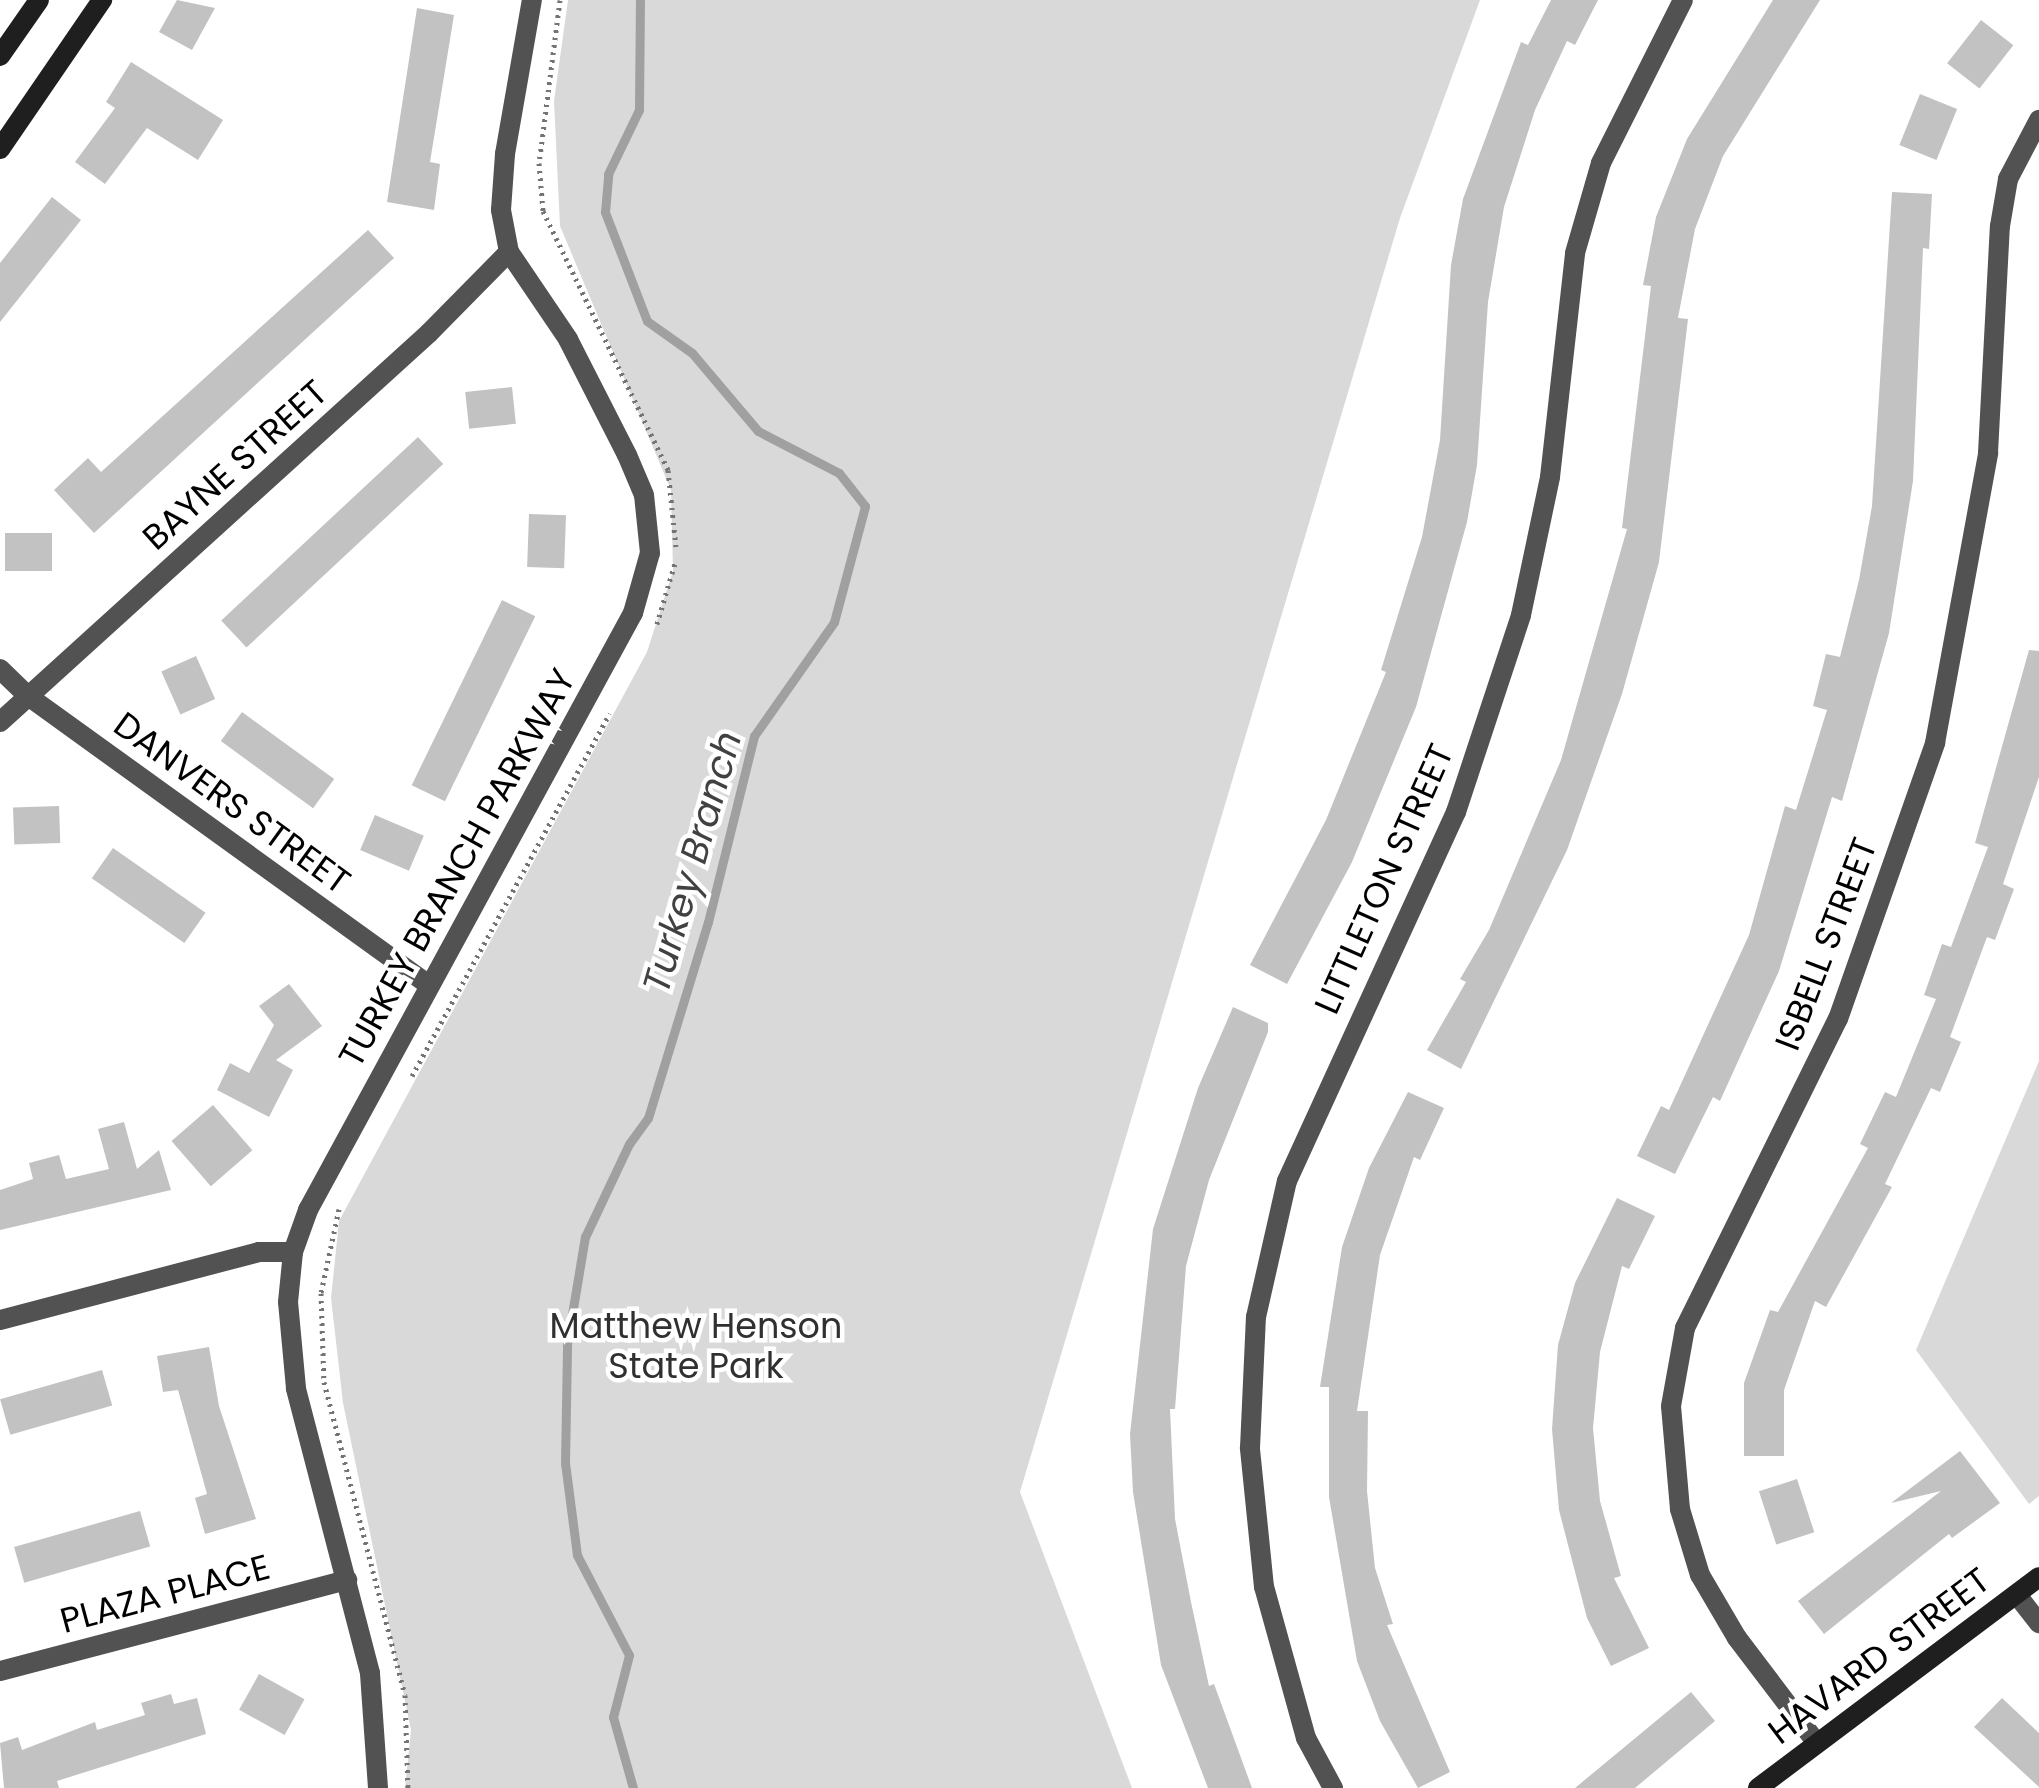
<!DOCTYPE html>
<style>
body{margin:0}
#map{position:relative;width:2039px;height:1788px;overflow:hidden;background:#fff;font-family:Poppins,sans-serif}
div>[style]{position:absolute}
.green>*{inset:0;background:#d9d9d9}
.stream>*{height:9px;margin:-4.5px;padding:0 4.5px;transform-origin:4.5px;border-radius:4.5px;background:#a0a0a0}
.building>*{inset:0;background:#c2c2c2;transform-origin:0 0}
.path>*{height:5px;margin-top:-2.5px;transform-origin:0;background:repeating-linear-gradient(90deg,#747474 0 2.5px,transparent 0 7.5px)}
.street>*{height:20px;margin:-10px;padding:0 10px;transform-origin:10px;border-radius:10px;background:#525252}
.secondary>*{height:20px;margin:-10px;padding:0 10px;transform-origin:10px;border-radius:10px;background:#1f1f1f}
span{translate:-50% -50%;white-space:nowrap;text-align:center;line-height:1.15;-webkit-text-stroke:9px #fff;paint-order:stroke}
.street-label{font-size:35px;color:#000}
.park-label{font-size:35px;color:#303030}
.water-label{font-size:38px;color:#414141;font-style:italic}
</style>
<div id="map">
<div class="green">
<div style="clip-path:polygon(568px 0,1480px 0,1400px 218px,1020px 1492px,1132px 1788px,405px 1788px,411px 1730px,343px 1403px,331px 1298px,339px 1221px,647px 652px,673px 571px,671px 490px,560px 226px,554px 101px)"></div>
<div style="clip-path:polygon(2039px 1061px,2039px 1496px,2029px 1504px,1916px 1350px)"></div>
</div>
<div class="stream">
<div style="left:633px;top:1788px;width:74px;rotate:-105.7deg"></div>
<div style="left:613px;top:1717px;width:64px;rotate:-75.5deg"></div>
<div style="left:629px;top:1655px;width:113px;rotate:-117.5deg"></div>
<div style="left:577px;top:1555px;width:93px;rotate:-97.4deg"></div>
<div style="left:565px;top:1463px;width:119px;rotate:-89deg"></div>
<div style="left:567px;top:1344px;width:109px;rotate:-80.5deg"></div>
<div style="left:585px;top:1237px;width:103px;rotate:-64.7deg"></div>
<div style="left:629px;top:1144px;width:32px;rotate:-54deg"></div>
<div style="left:648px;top:1118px;width:205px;rotate:-73deg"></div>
<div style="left:708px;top:922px;width:192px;rotate:-76.1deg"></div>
<div style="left:754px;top:736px;width:139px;rotate:-54.9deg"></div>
<div style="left:834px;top:622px;width:120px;rotate:-75deg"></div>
<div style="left:865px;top:506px;width:42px;rotate:-128.2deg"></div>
<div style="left:839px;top:473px;width:91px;rotate:-152.6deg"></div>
<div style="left:758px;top:431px;width:102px;rotate:-130.2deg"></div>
<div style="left:692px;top:353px;width:55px;rotate:-144.6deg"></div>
<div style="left:647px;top:321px;width:117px;rotate:-111.1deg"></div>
<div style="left:605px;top:212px;width:38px;rotate:-85deg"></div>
<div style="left:608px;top:174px;width:71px;rotate:-64.2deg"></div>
<div style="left:639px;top:110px;width:110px;rotate:-89.5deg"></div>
</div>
<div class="building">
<div style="clip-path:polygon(177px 0,215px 8px,192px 50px,159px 32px)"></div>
<div style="clip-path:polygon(1551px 0,1598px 0,1575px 45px,1567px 41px,1535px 110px,1504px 207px,1488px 302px,1477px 465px,1467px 522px,1416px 707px,1352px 862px,1287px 984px,1250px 965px,1326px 820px,1386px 672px,1381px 670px,1422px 537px,1440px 440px,1451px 265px,1463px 199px,1521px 42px,1528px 45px)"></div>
<div style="clip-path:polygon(1773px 0,1820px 0,1723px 156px,1695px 229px,1678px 318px,1688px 319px,1659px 562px,1622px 694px,1567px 850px,1461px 1069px,1427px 1050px,1466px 982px,1460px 979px,1489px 930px,1561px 760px,1627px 529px,1622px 528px,1651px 286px,1643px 285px,1656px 217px,1687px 139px)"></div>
<div style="clip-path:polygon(417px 8px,454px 15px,430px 162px,440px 164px,434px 210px,387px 202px)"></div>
<div style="left:1981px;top:20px;width:41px;height:55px;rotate:38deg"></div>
<div style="clip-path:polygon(131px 62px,223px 120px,198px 160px,147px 128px,105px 184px,75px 162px,115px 108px,106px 102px)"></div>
<div style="left:1920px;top:94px;width:40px;height:55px;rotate:22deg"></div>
<div style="clip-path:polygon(1892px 192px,1932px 194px,1929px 249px,1923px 248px,1913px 481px,1889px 633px,1842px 801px,1832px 797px,1779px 971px,1720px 1101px,1713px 1097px,1675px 1174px,1637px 1156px,1661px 1106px,1669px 1110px,1749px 935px,1785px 806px,1796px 810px,1827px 710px,1813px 706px,1826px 654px,1840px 657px,1859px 580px,1872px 506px)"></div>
<div style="clip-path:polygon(52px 197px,81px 220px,0 322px,0 263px)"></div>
<div style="clip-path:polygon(368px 230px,394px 258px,94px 533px,54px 490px,88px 458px,101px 472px)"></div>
<div style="left:512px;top:387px;width:37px;height:47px;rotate:84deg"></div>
<div style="left:418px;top:437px;width:37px;height:269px;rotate:47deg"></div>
<div style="left:529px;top:514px;width:37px;height:53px;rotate:2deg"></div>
<div style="left:5px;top:533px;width:47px;height:38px"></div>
<div style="left:502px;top:600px;width:37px;height:206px;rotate:26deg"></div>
<div style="clip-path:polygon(2029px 650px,2039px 651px,2039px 777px,2003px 884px,2014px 889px,1995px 940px,1987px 937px,1950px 1037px,1961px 1042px,1940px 1092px,1931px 1088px,1885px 1184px,1892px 1187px,1826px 1307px,1815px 1301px,1784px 1390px,1784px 1456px,1744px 1456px,1744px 1383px,1770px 1310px,1778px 1312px,1868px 1148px,1860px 1144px,1885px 1092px,1896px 1097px,1936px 999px,1924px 995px,1942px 944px,1951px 947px,1988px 847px,1975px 843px)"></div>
<div style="left:196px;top:656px;width:47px;height:38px;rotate:66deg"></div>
<div style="left:242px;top:712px;width:114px;height:36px;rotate:36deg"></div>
<div style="left:59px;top:806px;width:37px;height:46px;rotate:88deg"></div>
<div style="left:375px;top:815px;width:53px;height:38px;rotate:23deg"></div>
<div style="left:113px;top:848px;width:113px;height:37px;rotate:35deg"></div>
<div style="clip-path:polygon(289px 984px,322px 1026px,276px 1060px,293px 1070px,269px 1117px,217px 1090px,230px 1063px,249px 1073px,274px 1025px,259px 1006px)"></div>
<div style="clip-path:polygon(1233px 1007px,1268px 1023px,1268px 1032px,1209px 1180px,1186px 1266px,1175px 1409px,1170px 1409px,1175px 1519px,1191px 1602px,1209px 1686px,1214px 1684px,1252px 1788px,1208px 1788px,1161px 1665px,1133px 1492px,1130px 1434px,1153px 1229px,1198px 1088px)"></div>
<div style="clip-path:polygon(1408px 1092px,1444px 1108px,1420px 1160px,1414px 1157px,1380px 1255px,1357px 1411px,1368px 1411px,1367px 1491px,1375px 1568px,1393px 1624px,1387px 1625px,1450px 1772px,1418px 1788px,1380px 1721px,1357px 1661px,1329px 1497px,1329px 1387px,1320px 1387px,1342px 1247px,1369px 1168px)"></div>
<div style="left:213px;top:1105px;width:60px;height:55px;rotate:49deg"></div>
<div style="clip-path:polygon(124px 1122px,137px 1169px,159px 1150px,171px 1190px,0 1230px,0 1190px,33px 1179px,29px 1163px,59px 1155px,66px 1179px,109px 1169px,98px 1129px)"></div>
<div style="clip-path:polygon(1617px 1198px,1655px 1216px,1629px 1269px,1622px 1266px,1600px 1352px,1593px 1428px,1600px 1501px,1621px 1576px,1614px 1578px,1649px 1648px,1611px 1666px,1587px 1618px,1559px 1510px,1552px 1429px,1558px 1345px,1575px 1283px)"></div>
<div style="clip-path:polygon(209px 1347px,219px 1406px,256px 1519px,205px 1534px,195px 1498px,207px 1494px,178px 1390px,163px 1392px,157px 1356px)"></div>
<div style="left:102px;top:1370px;width:37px;height:106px;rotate:74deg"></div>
<div style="clip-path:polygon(1960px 1451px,2000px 1503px,1952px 1538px,1949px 1534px,1824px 1634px,1798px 1601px,1941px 1491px,1891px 1503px)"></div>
<div style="left:1797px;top:1479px;width:56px;height:40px;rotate:72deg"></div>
<div style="left:140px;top:1511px;width:37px;height:131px;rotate:74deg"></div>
<div style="left:259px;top:1674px;width:52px;height:41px;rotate:29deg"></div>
<div style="clip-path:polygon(1691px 1692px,1715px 1721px,1635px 1788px,1575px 1788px)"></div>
<div style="clip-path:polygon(171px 1694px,174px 1704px,197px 1698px,206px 1734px,57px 1781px,59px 1788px,4px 1788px,0 1743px,18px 1737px,22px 1750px,95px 1722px,97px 1730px,145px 1715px,141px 1703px)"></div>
<div style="clip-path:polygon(2002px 1698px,2039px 1733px,2039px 1787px,1974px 1727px)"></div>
</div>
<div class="path">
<div style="left:560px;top:0;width:164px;rotate:97.3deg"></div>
<div style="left:539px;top:163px;width:48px;rotate:85.2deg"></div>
<div style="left:543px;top:211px;width:288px;rotate:64.2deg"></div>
<div style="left:668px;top:470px;width:77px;rotate:84.1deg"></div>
<div style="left:657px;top:624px;width:64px;rotate:-73.6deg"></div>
<div style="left:412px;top:1076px;width:413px;rotate:-61.4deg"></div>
<div style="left:339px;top:1209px;width:86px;rotate:102.1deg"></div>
<div style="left:321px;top:1293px;width:89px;rotate:88.1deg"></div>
<div style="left:324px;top:1382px;width:323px;rotate:75.5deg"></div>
<div style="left:405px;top:1695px;width:93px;rotate:88.2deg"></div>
</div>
<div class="street">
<div style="left:0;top:669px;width:39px;rotate:44deg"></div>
<div style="left:28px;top:696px;width:494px;rotate:35.8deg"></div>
<div style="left:0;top:722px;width:579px;rotate:-42.2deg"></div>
<div style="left:429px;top:333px;width:114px;rotate:-45.4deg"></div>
<div style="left:0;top:1320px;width:268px;rotate:-14.7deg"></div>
<div style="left:259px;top:1252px;width:34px"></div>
<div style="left:2017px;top:1595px;width:36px;rotate:52deg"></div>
<div style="left:0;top:1671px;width:359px;rotate:-14.7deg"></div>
<div style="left:1816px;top:1742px;width:131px;rotate:-127.2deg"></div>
<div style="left:1737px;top:1638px;width:73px;rotate:-120.4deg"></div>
<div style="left:1700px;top:1575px;width:69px;rotate:-106.9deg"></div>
<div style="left:1680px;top:1509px;width:103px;rotate:-95deg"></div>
<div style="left:1671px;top:1406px;width:79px;rotate:-79.8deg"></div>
<div style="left:1685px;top:1328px;width:345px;rotate:-63.7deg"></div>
<div style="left:1838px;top:1019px;width:293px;rotate:-70.6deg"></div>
<div style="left:1935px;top:743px;width:295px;rotate:-79.6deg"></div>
<div style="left:1988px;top:453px;width:227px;rotate:-87deg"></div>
<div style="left:2000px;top:226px;width:48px;rotate:-80.3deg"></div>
<div style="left:2008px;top:179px;width:67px;rotate:-62.3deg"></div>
<div style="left:378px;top:1788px;width:115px;rotate:-94deg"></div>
<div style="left:370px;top:1673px;width:294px;rotate:-104.6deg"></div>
<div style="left:296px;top:1388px;width:86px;rotate:-95.3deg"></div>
<div style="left:288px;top:1302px;width:50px;rotate:-84.3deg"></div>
<div style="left:293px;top:1252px;width:45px;rotate:-70.3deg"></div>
<div style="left:308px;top:1210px;width:680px;rotate:-61.44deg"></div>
<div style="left:633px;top:613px;width:62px;rotate:-74.2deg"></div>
<div style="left:650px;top:553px;width:58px;rotate:-95.9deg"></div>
<div style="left:644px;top:495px;width:43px;rotate:-113deg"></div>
<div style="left:627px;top:455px;width:130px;rotate:-117deg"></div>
<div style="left:568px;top:339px;width:105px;rotate:-124.1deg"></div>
<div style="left:509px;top:252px;width:43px;rotate:-100.8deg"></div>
<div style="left:501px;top:210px;width:56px;rotate:-85.9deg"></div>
<div style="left:505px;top:154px;width:156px;rotate:-80.1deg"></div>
<div style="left:1333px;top:1788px;width:57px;rotate:-118.4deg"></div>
<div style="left:1306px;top:1738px;width:157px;rotate:-105.5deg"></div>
<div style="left:1264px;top:1587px;width:140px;rotate:-95.8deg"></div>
<div style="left:1250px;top:1448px;width:131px;rotate:-87.4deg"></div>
<div style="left:1256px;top:1317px;width:139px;rotate:-77.2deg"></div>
<div style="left:1287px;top:1181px;width:406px;rotate:-65.4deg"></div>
<div style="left:1456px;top:812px;width:207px;rotate:-71.7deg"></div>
<div style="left:1521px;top:615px;width:141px;rotate:-78.1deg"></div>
<div style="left:1550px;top:477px;width:225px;rotate:-83.6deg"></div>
<div style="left:1575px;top:253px;width:94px;rotate:-73.9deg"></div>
<div style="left:1601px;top:163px;width:182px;rotate:-63.3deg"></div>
</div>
<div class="secondary">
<div style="left:0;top:56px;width:68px;rotate:-55.1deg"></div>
<div style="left:0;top:149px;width:181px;rotate:-55.6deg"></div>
<div style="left:1758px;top:1788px;width:351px;rotate:-36.9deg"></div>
</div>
<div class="street-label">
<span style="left:235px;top:465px;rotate:-42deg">BAYNE STREET</span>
<span style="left:232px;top:803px;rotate:36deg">DANVERS STREET</span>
<span style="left:457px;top:868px;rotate:-61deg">TURKEY BRANCH PARKWAY</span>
<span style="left:1384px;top:879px;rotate:-66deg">LITTLETON STREET</span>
<span style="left:1826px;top:944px;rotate:-69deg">ISBELL STREET</span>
<span style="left:165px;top:1594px;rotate:-15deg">PLAZA PLACE</span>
<span style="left:1879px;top:1656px;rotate:-37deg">HAVARD STREET</span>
</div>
<div class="park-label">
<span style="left:696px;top:1346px">Matthew Henson<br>State Park</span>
</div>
<div class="water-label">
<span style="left:692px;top:862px;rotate:-74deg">Turkey Branch</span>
</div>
</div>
